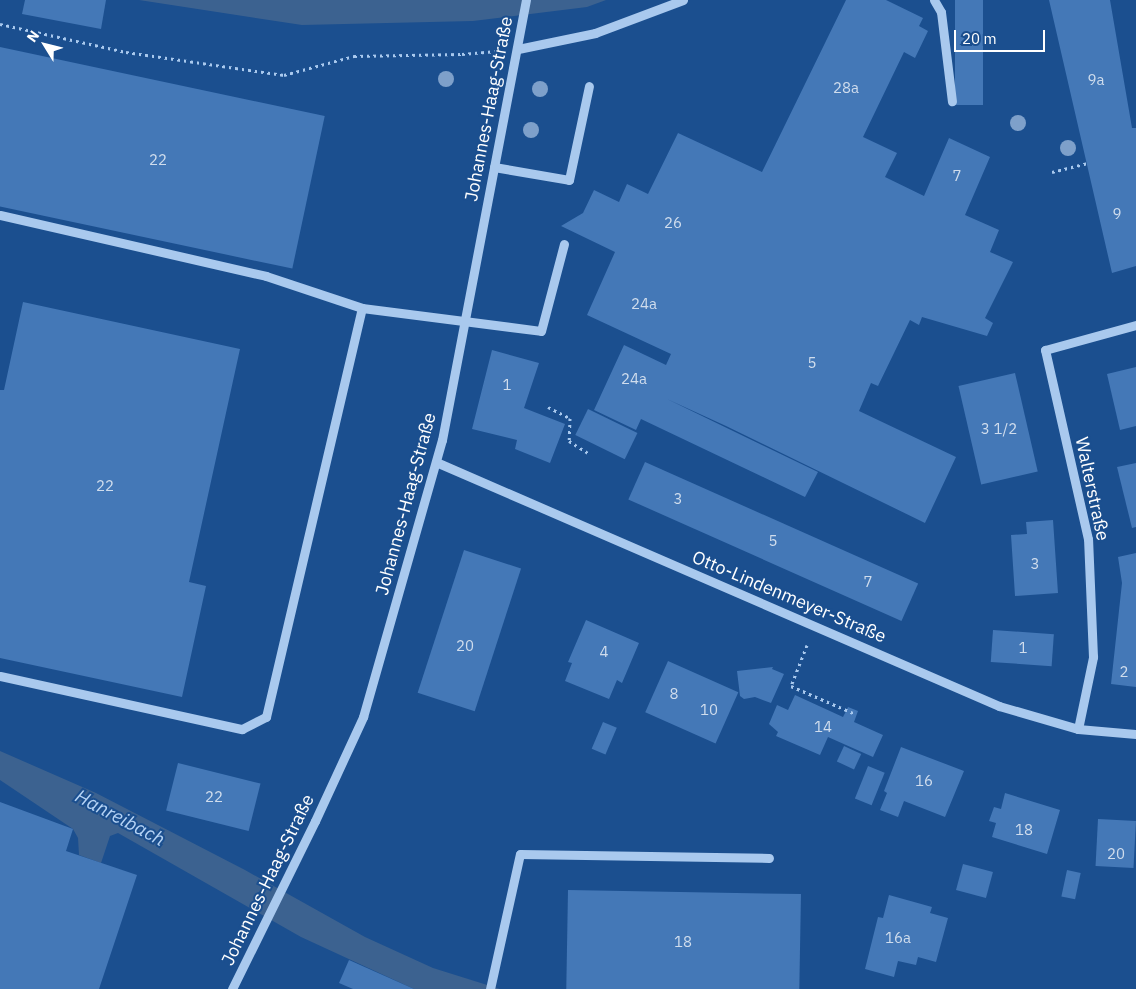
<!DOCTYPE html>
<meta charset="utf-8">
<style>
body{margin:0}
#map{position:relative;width:1136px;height:989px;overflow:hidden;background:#1b4f8f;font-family:"IBM Plex Sans",sans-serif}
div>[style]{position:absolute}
.water>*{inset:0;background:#3c6290}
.building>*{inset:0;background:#4478b7;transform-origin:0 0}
.path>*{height:3px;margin-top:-1.5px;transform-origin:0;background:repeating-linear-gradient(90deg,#a9c9ee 0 2.5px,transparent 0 6.5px)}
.minor>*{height:9px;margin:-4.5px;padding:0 4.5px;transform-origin:4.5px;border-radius:4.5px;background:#a9c9ee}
.trees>*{width:16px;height:16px;margin:-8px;border-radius:50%;background:#7ea0ca}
span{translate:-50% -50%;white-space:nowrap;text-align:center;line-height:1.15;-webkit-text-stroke:4px #1b4f8f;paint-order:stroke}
.number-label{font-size:15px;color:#d0dded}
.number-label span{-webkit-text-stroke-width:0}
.street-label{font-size:18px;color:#fff}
.water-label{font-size:19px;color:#b5d3f5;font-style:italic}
.north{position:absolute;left:20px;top:20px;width:50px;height:50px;-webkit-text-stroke:4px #1b4f8f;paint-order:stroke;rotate:306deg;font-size:14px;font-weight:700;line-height:20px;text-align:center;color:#fff}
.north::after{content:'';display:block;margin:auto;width:18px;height:22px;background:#fff;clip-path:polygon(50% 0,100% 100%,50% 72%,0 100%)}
.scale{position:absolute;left:954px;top:30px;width:91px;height:22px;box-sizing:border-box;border:2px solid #fff;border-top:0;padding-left:6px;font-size:15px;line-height:18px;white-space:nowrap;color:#fff;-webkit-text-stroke:4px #1b4f8f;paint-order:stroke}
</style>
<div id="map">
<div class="water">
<div style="clip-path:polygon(139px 0,606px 0,587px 7px,473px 21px,302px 25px)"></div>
<div style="clip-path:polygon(0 751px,96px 793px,245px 870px,365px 937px,433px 968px,500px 989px,414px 989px,301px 937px,118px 833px,110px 836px,101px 863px,79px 855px,78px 838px,73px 829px,0 780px)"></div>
</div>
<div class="building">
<div style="clip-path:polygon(25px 0,106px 0,101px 29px,22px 14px)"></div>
<div style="clip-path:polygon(846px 0,886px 0,923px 18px,919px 26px,928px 31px,915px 58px,904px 52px,863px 137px,897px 153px,885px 177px,924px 196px,949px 138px,990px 157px,965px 215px,999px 230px,990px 252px,1013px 262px,985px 318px,993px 323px,987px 336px,922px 317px,919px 325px,910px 320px,878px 386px,871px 383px,859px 411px,956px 457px,925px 523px,726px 426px,667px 399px,818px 472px,805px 497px,641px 419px,636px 430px,594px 410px,624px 345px,666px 365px,671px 354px,587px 315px,615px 252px,561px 226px,583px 213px,594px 190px,619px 202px,627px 184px,648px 194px,678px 133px,762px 172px)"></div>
<div style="left:955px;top:0;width:28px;height:105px"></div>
<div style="clip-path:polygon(1049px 0,1110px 0,1132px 128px,1136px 128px,1136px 266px,1112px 273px)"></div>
<div style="left:0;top:47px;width:332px;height:156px;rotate:12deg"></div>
<div style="clip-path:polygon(23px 302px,240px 349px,189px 582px,206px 586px,182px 697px,0 658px,0 390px,4px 390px)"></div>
<div style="clip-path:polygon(492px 350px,539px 363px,524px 408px,565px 424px,550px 463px,515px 449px,517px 440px,472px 429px)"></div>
<div style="clip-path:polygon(1136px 367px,1136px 426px,1120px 430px,1107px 374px)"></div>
<div style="left:1015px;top:373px;width:101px;height:58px;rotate:77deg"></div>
<div style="left:588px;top:409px;width:55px;height:29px;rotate:26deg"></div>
<div style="left:645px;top:462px;width:299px;height:41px;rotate:24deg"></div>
<div style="clip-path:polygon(1136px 463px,1136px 527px,1132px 528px,1117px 467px)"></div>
<div style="clip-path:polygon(1053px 520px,1058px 593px,1015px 596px,1011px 535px,1027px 534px,1026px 522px)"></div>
<div style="left:464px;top:550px;width:60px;height:150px;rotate:18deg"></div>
<div style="clip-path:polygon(1136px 553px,1136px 687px,1111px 684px,1122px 583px,1118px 557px)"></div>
<div style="clip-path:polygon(586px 620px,639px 643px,622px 683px,617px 680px,609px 699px,565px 681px,572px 663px,568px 662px)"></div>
<div style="left:993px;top:630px;width:61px;height:32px;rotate:4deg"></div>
<div style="left:668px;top:661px;width:77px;height:56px;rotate:24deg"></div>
<div style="clip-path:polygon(773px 667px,772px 669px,784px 674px,771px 703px,755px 697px,744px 699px,740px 696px,737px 671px)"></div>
<div style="clip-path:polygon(795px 695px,843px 717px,848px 707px,858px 711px,854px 722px,883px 735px,873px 757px,828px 737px,820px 755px,776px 736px,778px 732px,769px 724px,777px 705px,788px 710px)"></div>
<div style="left:603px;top:722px;width:15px;height:29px;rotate:23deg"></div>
<div style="left:844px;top:746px;width:19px;height:17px;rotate:25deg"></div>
<div style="clip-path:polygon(901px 747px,964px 771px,945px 817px,904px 801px,898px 817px,880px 810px,887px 793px,884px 791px)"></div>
<div style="left:178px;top:763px;width:85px;height:49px;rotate:14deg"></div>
<div style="left:868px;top:766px;width:18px;height:35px;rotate:22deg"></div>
<div style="clip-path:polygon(1005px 793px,1060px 810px,1047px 854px,992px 837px,996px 823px,989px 821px,994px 807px,1001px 809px)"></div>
<div style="clip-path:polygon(0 802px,73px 829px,66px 851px,137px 875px,99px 989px,0 989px)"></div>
<div style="left:1098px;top:819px;width:38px;height:47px;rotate:3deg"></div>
<div style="left:963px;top:864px;width:31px;height:27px;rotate:15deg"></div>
<div style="left:1067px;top:870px;width:14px;height:27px;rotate:12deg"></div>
<div style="left:568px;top:890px;width:233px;height:99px;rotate:1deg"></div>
<div style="clip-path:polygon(889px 895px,932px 907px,930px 913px,948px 918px,936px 962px,918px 957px,916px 965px,898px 961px,894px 977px,865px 969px,878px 917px,883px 918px)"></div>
<div style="clip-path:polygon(349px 960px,414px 989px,353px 989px,339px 983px)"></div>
</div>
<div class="path">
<div style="left:0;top:24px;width:129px;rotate:12.5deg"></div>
<div style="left:126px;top:52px;width:160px;rotate:8.3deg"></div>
<div style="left:284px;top:75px;width:73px;rotate:-15.2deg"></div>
<div style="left:354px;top:56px;width:108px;rotate:-1.1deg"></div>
<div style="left:462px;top:54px;width:35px;rotate:-5deg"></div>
<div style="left:1052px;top:172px;width:37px;rotate:-14deg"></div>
<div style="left:548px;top:407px;width:25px;rotate:27deg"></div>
<div style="left:570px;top:418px;width:23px;rotate:92deg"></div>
<div style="left:569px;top:441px;width:22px;rotate:32deg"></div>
<div style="left:807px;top:645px;width:44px;rotate:111.3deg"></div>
<div style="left:791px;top:686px;width:68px;rotate:23.5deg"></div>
</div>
<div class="minor">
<div style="left:934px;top:0;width:14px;rotate:60deg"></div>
<div style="left:941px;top:12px;width:90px;rotate:83deg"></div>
<div style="left:518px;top:49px;width:79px;rotate:-11.7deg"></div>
<div style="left:595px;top:33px;width:94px;rotate:-20.6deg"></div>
<div style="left:494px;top:167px;width:76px;rotate:9.8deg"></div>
<div style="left:569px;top:180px;width:96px;rotate:-78deg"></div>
<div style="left:0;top:215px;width:273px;rotate:12.9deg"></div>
<div style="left:266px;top:276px;width:101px;rotate:18.4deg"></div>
<div style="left:362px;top:308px;width:180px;rotate:7.3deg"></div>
<div style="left:541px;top:331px;width:90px;rotate:-75.2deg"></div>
<div style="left:436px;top:462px;width:614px;rotate:23.43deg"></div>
<div style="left:999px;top:706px;width:82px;rotate:16.2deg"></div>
<div style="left:1078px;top:729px;width:58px;rotate:4.9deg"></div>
<div style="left:0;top:676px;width:248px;rotate:12.4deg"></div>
<div style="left:242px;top:729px;width:27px;rotate:-27deg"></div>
<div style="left:266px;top:717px;width:420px;rotate:-76.8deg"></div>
<div style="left:1078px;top:729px;width:74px;rotate:-78.2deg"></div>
<div style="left:1093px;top:657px;width:118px;rotate:-92.4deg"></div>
<div style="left:1088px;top:539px;width:194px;rotate:-102.8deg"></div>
<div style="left:1045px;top:350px;width:94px;rotate:-15.4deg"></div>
<div style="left:232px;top:989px;width:187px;rotate:-63.7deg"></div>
<div style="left:315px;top:821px;width:115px;rotate:-65.2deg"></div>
<div style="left:363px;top:717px;width:288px;rotate:-74.1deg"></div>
<div style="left:442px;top:440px;width:448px;rotate:-79.2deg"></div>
<div style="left:490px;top:989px;width:138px;rotate:-77.5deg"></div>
<div style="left:520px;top:854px;width:249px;rotate:0.9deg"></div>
</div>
<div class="trees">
<div style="left:446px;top:79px"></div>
<div style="left:540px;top:89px"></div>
<div style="left:1018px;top:123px"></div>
<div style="left:531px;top:130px"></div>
<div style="left:1068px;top:148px"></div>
</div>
<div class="number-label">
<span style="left:1096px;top:80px">9a</span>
<span style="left:846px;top:88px">28a</span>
<span style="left:158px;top:160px">22</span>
<span style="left:957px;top:176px">7</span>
<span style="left:1117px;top:214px">9</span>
<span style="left:673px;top:223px">26</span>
<span style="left:644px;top:304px">24a</span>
<span style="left:812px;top:363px">5</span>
<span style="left:634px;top:379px">24a</span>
<span style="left:507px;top:385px">1</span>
<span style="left:999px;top:429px">3 1/2</span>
<span style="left:105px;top:486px">22</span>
<span style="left:678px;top:499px">3</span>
<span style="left:773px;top:541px">5</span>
<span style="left:1035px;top:564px">3</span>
<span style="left:868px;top:582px">7</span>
<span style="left:465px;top:646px">20</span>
<span style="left:1023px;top:648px">1</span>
<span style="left:604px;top:652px">4</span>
<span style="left:1124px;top:672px">2</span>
<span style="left:674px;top:694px">8</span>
<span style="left:709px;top:710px">10</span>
<span style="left:823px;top:727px">14</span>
<span style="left:924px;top:781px">16</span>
<span style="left:214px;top:797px">22</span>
<span style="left:1024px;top:830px">18</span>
<span style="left:1116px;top:854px">20</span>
<span style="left:898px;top:938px">16a</span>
<span style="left:683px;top:942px">18</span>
</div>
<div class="street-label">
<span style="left:489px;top:109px;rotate:-79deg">Johannes-Haag-Straße</span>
<span style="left:1092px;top:489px;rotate:78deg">Walterstraße</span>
<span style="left:406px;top:504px;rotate:-75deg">Johannes-Haag-Straße</span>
<span style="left:789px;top:597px;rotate:23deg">Otto-Lindenmeyer-Straße</span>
<span style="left:268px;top:880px;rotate:-64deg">Johannes-Haag-Straße</span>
</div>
<div class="water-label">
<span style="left:120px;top:818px;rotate:28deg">Hanreibach</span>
</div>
<div class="north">N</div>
<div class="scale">20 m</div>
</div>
